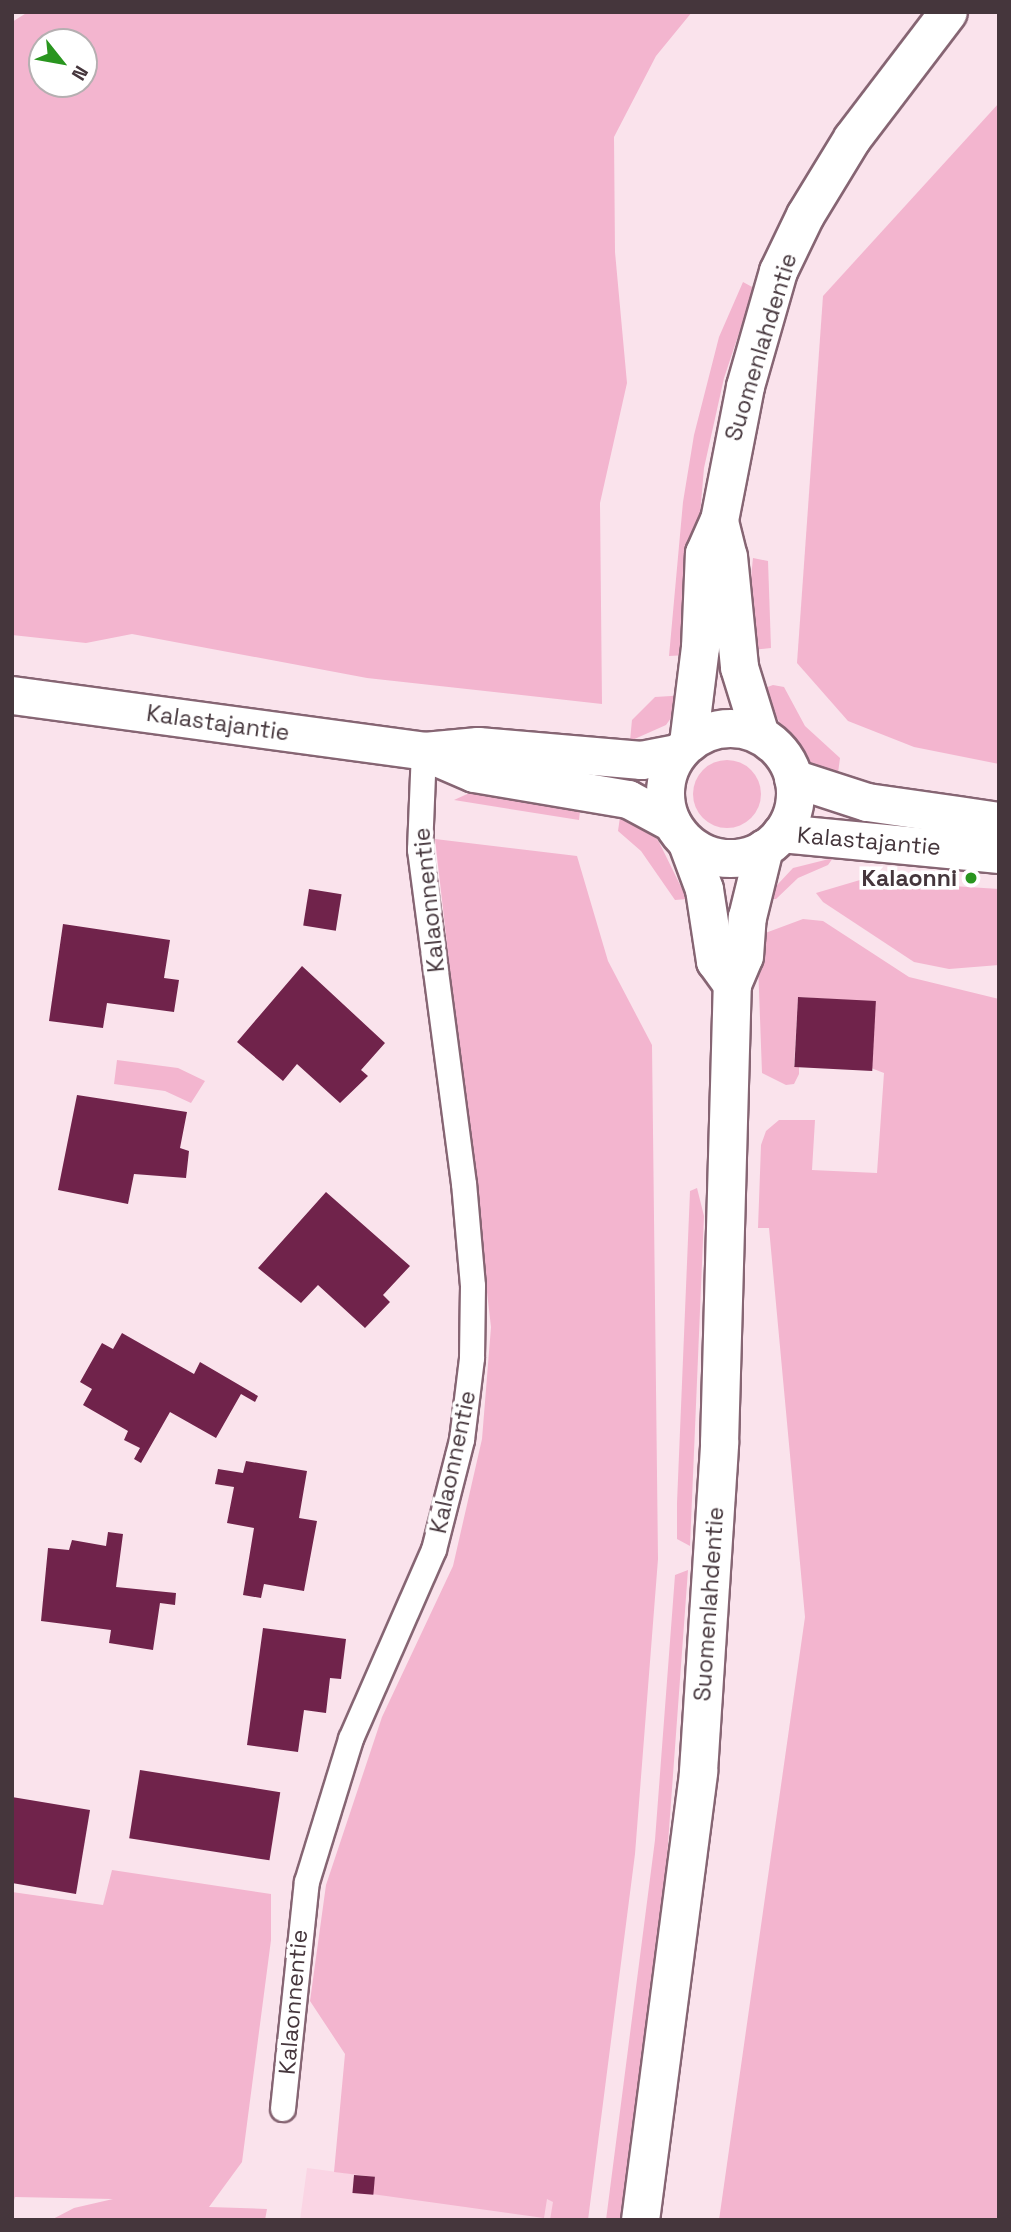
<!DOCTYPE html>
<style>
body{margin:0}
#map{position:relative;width:1011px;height:2232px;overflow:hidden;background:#fae3ec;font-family:"Space Grotesk",sans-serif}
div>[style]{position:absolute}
.built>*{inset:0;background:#fad5e4}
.green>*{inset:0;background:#f3b5cf}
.round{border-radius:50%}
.building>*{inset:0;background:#70234b;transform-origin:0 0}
.roads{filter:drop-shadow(2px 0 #866573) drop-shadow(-2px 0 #866573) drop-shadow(0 2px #866573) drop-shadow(0 -2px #866573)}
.minor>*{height:24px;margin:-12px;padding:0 12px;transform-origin:12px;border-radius:12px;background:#fff}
.secondary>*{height:37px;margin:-18.5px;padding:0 18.5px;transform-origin:18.5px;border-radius:18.5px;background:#fff}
.secondary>.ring{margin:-18.5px;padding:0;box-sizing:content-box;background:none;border:37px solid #fff;border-radius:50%}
.dots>*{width:19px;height:19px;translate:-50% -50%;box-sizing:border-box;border:4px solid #fff;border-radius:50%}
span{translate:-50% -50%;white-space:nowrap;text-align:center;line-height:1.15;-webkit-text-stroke:7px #fff;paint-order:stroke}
.street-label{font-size:23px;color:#45363c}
.poi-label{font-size:23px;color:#45363c;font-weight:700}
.right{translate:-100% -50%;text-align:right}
.frame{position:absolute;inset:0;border:14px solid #45363c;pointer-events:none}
.north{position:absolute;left:28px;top:28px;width:70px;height:70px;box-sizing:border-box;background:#fff;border:2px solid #b5afb1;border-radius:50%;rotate:121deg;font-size:19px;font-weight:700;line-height:28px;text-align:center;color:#45363c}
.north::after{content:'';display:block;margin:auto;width:24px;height:32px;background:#29951f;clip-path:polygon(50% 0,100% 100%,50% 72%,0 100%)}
</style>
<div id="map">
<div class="built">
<div style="clip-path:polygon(307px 2168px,375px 2177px,588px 2204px,585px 2220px,300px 2220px)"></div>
</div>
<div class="green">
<div style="clip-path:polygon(evenodd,28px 12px,692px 12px,656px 56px,614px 137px,615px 252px,627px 383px,600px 503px,602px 704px,367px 678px,132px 634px,86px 643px,12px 635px,12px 22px,28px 12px,42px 42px,84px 42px,84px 84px,42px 84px,42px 42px)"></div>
<div style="clip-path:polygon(999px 103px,999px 764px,914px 747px,848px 721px,797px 663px,823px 296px)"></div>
<div style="clip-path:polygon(743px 282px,754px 288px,724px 378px,704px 468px,688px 655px,669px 656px,683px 502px,694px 435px,719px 337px)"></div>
<div style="clip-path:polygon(753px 558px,768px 561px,771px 648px,751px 650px,748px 607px)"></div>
<div style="clip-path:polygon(773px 685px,784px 687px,805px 726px,840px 758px,837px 781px,811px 764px,783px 729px,762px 689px)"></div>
<div style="clip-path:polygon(687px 695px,666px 725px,630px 741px,632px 720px,655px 697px)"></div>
<div class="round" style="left:693px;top:760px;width:68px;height:68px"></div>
<div style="clip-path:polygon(476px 790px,581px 802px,579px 820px,454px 800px)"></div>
<div style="clip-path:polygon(621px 810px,649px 828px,659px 842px,687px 899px,675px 900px,641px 851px,618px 831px)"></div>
<div style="clip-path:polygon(435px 839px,577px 856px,608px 961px,652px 1045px,658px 1559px,635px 1854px,588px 2220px,550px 2220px,553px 2202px,547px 2199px,544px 2218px,372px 2194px,375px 2177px,334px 2172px,345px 2054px,310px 2001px,326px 1885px,382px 1717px,453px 1566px,482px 1439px,491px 1327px)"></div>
<div style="clip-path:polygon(833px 858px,828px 865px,798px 878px,776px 899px,764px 899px,793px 868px)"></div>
<div style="clip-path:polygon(860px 880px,999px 889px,999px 965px,949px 969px,914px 962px,823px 902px,816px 893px)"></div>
<div style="clip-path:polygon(803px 919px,823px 921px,909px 977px,999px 999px,999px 2220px,719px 2220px,805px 1617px,769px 1228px,758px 1228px,761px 1145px,766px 1131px,779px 1120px,815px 1120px,812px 1170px,877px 1173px,884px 1073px,871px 1068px,875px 1002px,798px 997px,794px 1066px,799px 1067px,799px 1074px,794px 1084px,786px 1085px,762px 1073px,757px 936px)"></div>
<div style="clip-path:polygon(117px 1060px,178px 1068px,205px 1081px,191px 1103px,165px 1091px,114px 1084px)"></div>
<div style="clip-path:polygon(697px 1188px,704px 1216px,690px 1546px,677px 1539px,677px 1503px,690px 1191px)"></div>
<div style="clip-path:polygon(688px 1570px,664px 1898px,620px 2220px,606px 2220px,655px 1840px,675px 1575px)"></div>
<div style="clip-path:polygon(112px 1870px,271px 1894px,271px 1940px,242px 2162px,209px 2207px,267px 2209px,265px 2220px,51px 2220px,74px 2208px,113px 2199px,15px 2197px,12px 2207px,12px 1892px,103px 1905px)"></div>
</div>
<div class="building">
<div style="left:309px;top:889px;width:33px;height:37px;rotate:9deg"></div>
<div style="clip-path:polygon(63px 924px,170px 940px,164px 978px,179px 980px,174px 1012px,107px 1003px,103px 1028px,49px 1021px)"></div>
<div style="clip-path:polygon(302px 966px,385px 1043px,361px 1070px,368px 1076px,340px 1103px,297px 1064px,283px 1081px,237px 1042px)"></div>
<div style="left:798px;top:997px;width:78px;height:70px;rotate:3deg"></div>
<div style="clip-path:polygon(77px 1095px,187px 1112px,180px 1148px,189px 1151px,186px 1178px,134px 1174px,128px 1204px,58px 1190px)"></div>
<div style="clip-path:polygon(326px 1192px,410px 1266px,383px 1295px,390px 1302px,365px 1328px,318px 1285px,301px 1303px,258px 1268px)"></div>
<div style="clip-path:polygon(122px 1333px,194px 1374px,200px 1362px,258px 1396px,255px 1402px,241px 1394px,216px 1438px,170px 1412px,141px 1463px,134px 1459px,140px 1448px,124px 1440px,128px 1431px,83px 1405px,92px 1389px,80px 1382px,102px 1343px,113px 1349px)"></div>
<div style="clip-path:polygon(246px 1461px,307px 1471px,299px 1518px,317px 1521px,304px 1591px,264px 1584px,261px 1598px,243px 1595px,254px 1528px,227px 1523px,234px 1487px,215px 1484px,218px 1469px,243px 1473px)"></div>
<div style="clip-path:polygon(108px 1532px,123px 1534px,116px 1587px,176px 1593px,175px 1605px,160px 1603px,153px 1650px,109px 1643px,111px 1630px,41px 1621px,48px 1548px,69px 1550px,72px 1540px,106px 1546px)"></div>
<div style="clip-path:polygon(263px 1628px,346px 1639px,341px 1679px,330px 1678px,326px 1713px,304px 1710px,298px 1752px,247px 1745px)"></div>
<div style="left:140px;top:1770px;width:142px;height:69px;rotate:9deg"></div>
<div style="clip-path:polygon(12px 1797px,90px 1810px,76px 1894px,12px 1883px)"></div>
<div style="left:354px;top:2175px;width:21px;height:18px;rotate:5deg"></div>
</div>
<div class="roads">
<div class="minor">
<div style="left:283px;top:2109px;width:228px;rotate:-84deg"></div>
<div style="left:307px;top:1882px;width:150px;rotate:-72.9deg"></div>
<div style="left:351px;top:1739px;width:206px;rotate:-66.3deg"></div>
<div style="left:434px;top:1550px;width:114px;rotate:-75.7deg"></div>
<div style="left:462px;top:1440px;width:83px;rotate:-83deg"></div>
<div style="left:472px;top:1358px;width:72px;rotate:-89.2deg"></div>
<div style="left:473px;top:1286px;width:102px;rotate:-95deg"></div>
<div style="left:464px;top:1184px;width:337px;rotate:-97.5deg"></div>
<div style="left:420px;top:850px;width:99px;rotate:-87.7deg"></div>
</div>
<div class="secondary">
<div style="left:719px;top:521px;width:36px;rotate:76deg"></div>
<div style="left:728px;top:556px;width:112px;rotate:84.3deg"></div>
<div style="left:739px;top:667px;width:71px;rotate:72.8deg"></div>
<div style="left:12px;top:695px;width:416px;rotate:7.7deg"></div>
<div style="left:424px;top:751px;width:54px;rotate:-5.3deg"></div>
<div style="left:478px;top:746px;width:164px;rotate:4.9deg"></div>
<div style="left:641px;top:760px;width:38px;rotate:-11deg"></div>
<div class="ring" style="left:665px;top:728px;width:93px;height:93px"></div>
<div style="left:688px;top:743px;width:97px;rotate:-82.9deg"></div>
<div style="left:700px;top:647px;width:94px;rotate:-87.6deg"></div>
<div style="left:704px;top:553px;width:36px;rotate:-66deg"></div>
<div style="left:719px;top:520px;width:136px;rotate:-79deg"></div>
<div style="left:745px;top:386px;width:120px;rotate:-74deg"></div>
<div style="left:778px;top:271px;width:62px;rotate:-64.3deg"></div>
<div style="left:805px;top:215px;width:90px;rotate:-58.6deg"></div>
<div style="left:852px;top:138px;width:158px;rotate:-52.7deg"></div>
<div style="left:425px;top:752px;width:53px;rotate:23.2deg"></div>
<div style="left:474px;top:773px;width:156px;rotate:9.6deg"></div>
<div style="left:628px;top:799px;width:49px;rotate:28.1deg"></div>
<div style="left:793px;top:778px;width:78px;rotate:18deg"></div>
<div style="left:867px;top:802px;width:133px;rotate:8.2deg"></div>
<div style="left:781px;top:833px;width:219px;rotate:5.5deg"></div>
<div style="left:687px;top:843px;width:49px;rotate:69.7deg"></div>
<div style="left:704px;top:889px;width:73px;rotate:81.3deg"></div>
<div style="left:715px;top:961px;width:29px;rotate:54deg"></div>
<div style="left:640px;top:2220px;width:453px;rotate:-82.6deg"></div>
<div style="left:698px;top:1771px;width:329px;rotate:-86.3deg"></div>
<div style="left:719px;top:1443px;width:459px;rotate:-88.4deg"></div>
<div style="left:732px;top:984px;width:30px;rotate:-67deg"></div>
<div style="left:744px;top:956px;width:39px;rotate:-86deg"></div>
<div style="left:747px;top:917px;width:71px;rotate:-76.2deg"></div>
</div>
</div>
<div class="dots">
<div style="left:971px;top:878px;background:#29951f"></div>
</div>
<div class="street-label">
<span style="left:761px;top:347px;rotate:-73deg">Suomenlahdentie</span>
<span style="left:218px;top:723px;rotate:8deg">Kalastajantie</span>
<span style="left:869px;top:841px;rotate:5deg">Kalastajantie</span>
<span style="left:429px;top:900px;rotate:-96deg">Kalaonnentie</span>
<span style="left:453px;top:1462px;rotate:-78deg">Kalaonnentie</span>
<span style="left:709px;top:1604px;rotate:-86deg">Suomenlahdentie</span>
<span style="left:293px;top:2002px;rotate:-85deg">Kalaonnentie</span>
</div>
<div class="poi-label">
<span class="right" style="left:957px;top:878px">Kalaonni</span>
</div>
<div class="frame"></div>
<div class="north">N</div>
</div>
